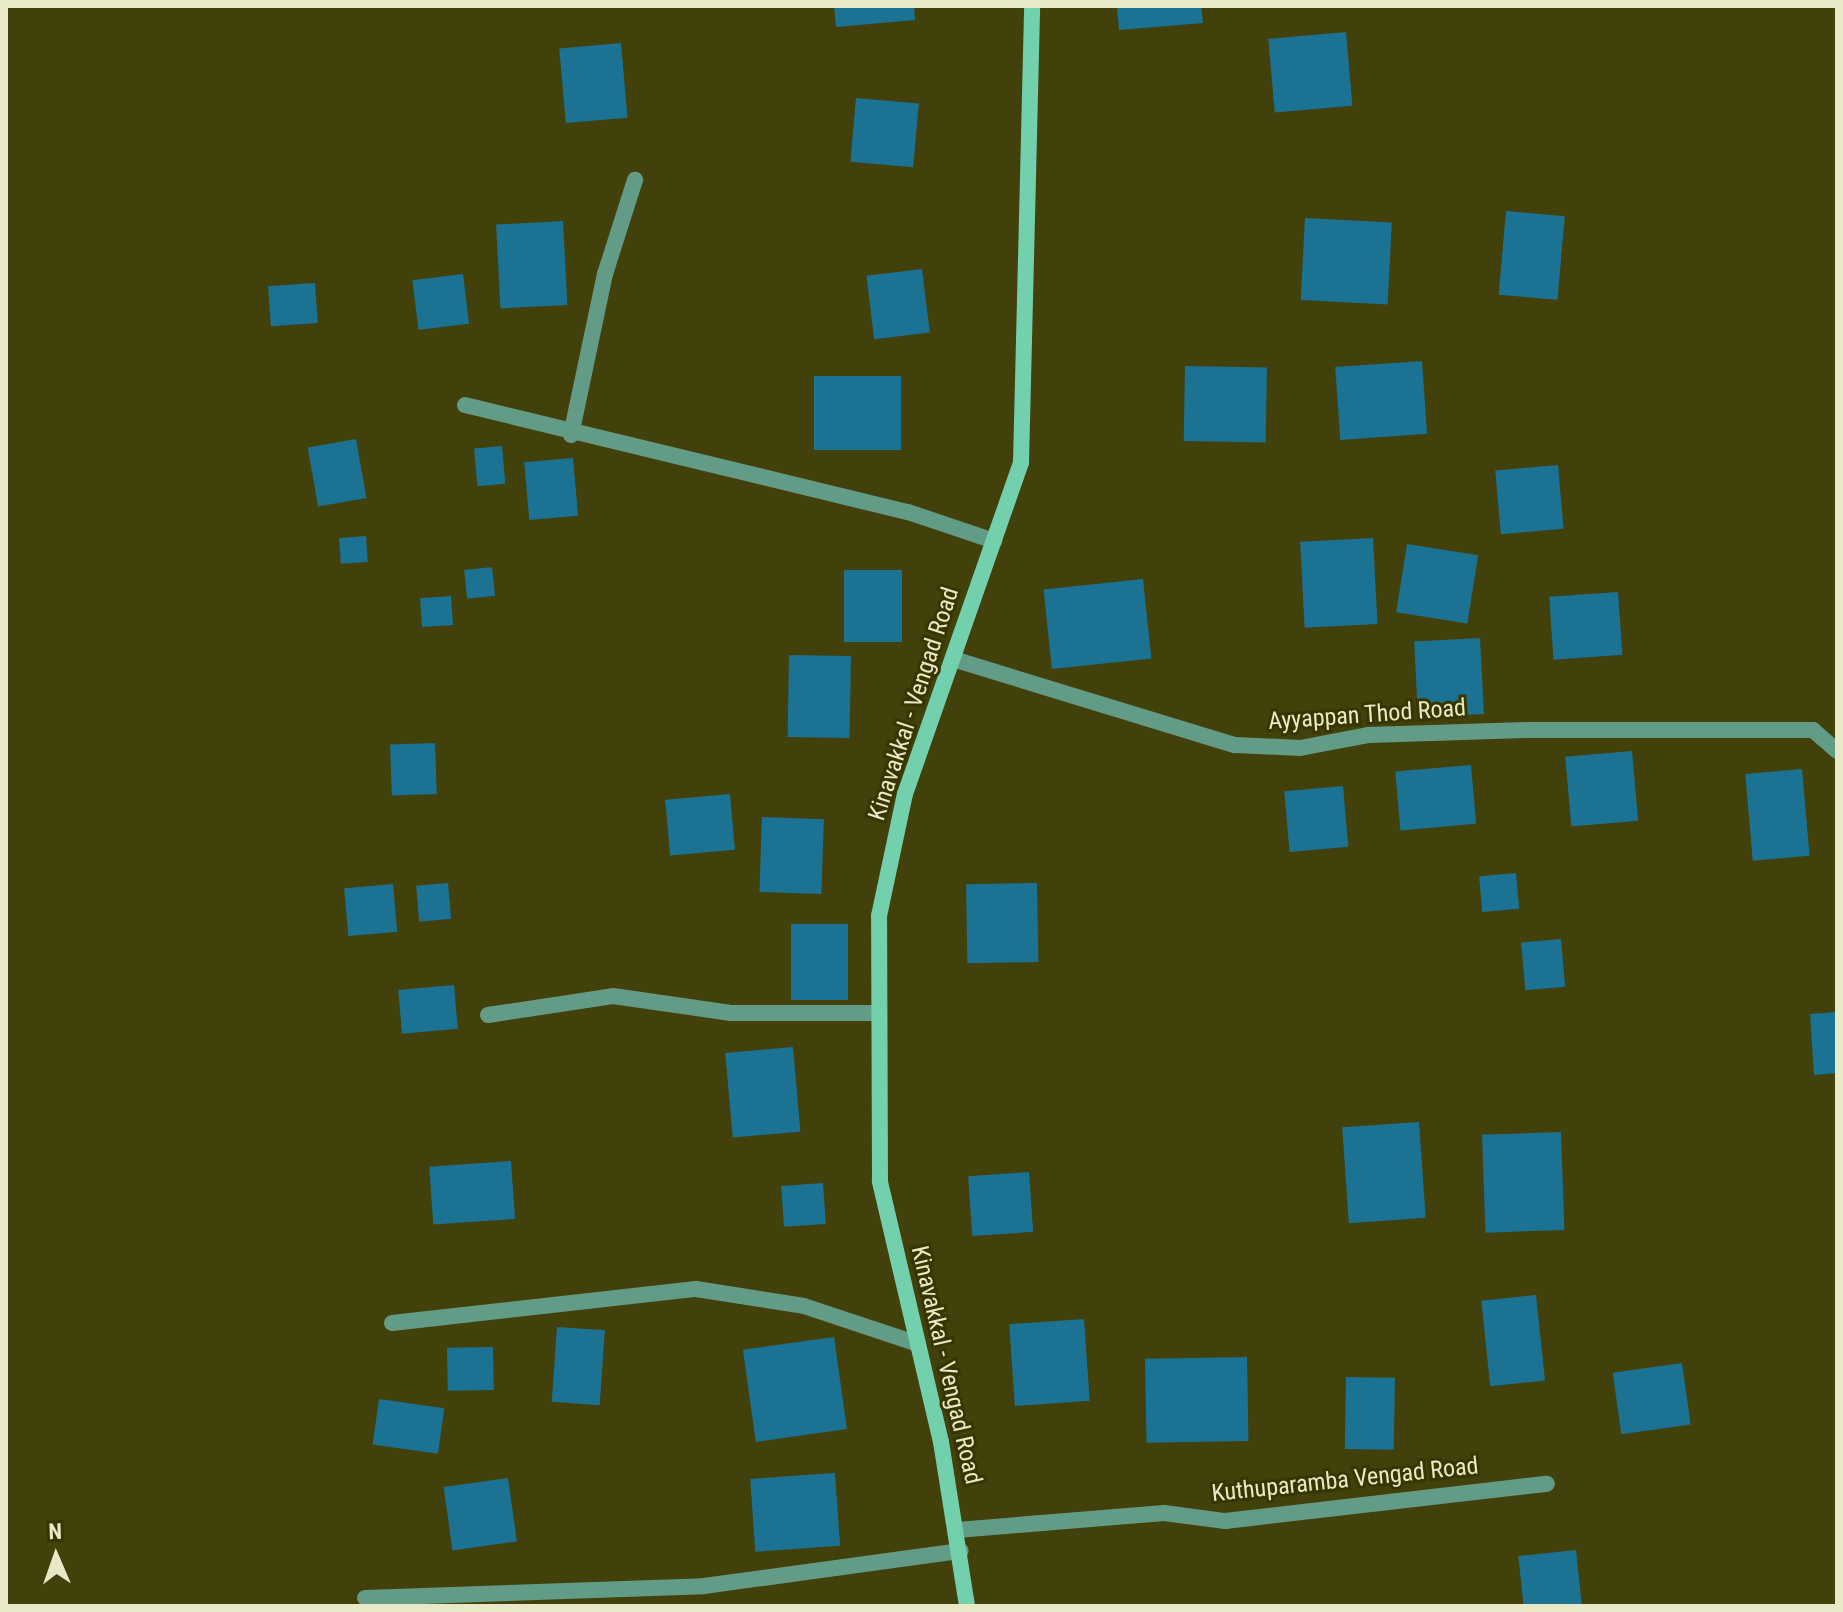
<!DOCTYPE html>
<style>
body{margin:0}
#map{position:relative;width:1843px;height:1612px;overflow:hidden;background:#42410c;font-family:"Roboto Condensed",sans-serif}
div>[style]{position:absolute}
.building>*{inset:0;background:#1b7292;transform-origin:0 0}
.minor>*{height:16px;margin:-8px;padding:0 8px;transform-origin:8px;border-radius:8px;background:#639c86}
.secondary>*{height:16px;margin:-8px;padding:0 8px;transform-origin:8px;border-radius:8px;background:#72d0ad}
span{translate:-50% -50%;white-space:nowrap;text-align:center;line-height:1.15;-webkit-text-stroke:6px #383600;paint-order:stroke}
.street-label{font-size:24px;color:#e9e9c7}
.frame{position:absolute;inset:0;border:8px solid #e9e9c7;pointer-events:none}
.north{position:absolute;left:16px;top:1516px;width:80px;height:80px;-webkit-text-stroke:6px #383600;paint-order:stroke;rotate:358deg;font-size:22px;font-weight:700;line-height:32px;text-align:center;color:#e9e9c7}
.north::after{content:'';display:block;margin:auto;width:28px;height:36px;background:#e9e9c7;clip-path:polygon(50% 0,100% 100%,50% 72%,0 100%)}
</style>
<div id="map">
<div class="building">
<div style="clip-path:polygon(834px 6px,914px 6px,915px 20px,836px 27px)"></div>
<div style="clip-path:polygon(1117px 6px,1201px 6px,1203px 23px,1119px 30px)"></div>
<div style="left:1346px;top:32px;width:74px;height:78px;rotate:85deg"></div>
<div style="left:621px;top:43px;width:75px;height:62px;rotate:85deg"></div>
<div style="left:856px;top:98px;width:63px;height:64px;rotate:5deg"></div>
<div style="left:1506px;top:211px;width:59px;height:84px;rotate:5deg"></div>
<div style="left:1305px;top:218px;width:87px;height:82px;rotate:3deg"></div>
<div style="left:563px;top:221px;width:84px;height:67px;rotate:87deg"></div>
<div style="left:922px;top:269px;width:64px;height:56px;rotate:83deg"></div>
<div style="left:463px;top:274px;width:50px;height:51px;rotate:83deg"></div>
<div style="left:315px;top:283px;width:40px;height:47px;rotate:86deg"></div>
<div style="left:1422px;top:361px;width:73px;height:87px;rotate:86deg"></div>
<div style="left:1185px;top:366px;width:82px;height:75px;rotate:1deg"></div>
<div style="left:901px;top:376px;width:74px;height:87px;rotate:90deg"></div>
<div style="left:356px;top:439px;width:60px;height:49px;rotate:80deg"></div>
<div style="left:502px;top:446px;width:38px;height:28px;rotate:85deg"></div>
<div style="left:573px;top:458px;width:58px;height:49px;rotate:85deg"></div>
<div style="left:1558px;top:465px;width:64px;height:63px;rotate:85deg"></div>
<div style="left:366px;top:536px;width:26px;height:27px;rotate:86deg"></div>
<div style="left:1373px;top:538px;width:86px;height:73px;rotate:87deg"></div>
<div style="left:1407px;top:544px;width:72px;height:69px;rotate:9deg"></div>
<div style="left:492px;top:567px;width:29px;height:28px;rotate:84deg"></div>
<div style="left:844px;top:570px;width:58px;height:72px"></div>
<div style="left:1143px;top:579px;width:80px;height:100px;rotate:84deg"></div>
<div style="left:1618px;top:592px;width:63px;height:69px;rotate:86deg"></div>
<div style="left:451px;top:596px;width:29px;height:31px;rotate:86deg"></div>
<div style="left:1480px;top:638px;width:76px;height:66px;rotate:87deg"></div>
<div style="left:789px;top:655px;width:62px;height:82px;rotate:1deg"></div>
<div style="left:435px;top:743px;width:51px;height:45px;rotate:88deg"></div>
<div style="left:1632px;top:751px;width:70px;height:67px;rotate:85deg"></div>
<div style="left:1471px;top:765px;width:59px;height:76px;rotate:85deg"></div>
<div style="left:1802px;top:769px;width:87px;height:57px;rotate:85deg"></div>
<div style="left:1343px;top:786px;width:61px;height:59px;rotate:85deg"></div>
<div style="left:730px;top:794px;width:56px;height:65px;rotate:85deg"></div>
<div style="left:762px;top:817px;width:62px;height:75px;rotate:2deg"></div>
<div style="left:1516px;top:873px;width:36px;height:37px;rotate:85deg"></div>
<div style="left:448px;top:883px;width:36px;height:32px;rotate:85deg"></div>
<div style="left:1037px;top:883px;width:79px;height:71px;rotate:89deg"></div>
<div style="left:393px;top:884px;width:48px;height:49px;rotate:85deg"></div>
<div style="left:791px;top:924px;width:57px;height:76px"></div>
<div style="left:1561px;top:939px;width:48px;height:40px;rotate:85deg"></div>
<div style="left:454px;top:985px;width:44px;height:56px;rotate:85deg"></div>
<div style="clip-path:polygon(1837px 1012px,1837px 1073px,1814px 1075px,1810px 1014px)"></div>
<div style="left:793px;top:1047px;width:85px;height:68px;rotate:85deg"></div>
<div style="left:1419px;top:1122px;width:96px;height:77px;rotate:86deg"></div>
<div style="left:1561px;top:1132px;width:98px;height:79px;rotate:88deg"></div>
<div style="left:511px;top:1161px;width:58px;height:82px;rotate:86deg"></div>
<div style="left:1029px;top:1172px;width:60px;height:61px;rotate:86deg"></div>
<div style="left:823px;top:1183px;width:41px;height:42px;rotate:86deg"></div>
<div style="left:1536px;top:1295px;width:86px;height:55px;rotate:84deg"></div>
<div style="left:1084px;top:1319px;width:82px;height:75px;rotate:86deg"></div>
<div style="left:557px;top:1327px;width:48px;height:75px;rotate:4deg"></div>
<div style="left:834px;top:1337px;width:93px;height:92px;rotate:82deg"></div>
<div style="left:493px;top:1347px;width:43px;height:46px;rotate:89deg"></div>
<div style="left:1247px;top:1357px;width:84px;height:102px;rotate:89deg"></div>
<div style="left:1682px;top:1363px;width:62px;height:70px;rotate:82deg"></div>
<div style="left:1346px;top:1377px;width:49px;height:72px;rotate:1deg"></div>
<div style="left:379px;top:1399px;width:66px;height:46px;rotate:8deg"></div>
<div style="left:835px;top:1473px;width:73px;height:85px;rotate:86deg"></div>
<div style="left:508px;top:1478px;width:64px;height:65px;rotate:82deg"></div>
<div style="left:1576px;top:1550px;width:56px;height:58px;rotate:84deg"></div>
</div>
<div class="minor">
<div style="left:465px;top:405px;width:456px;rotate:13.6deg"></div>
<div style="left:908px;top:512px;width:91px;rotate:18.6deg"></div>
<div style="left:571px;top:435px;width:165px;rotate:-78.1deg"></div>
<div style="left:605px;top:274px;width:99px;rotate:-72.3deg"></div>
<div style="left:953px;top:659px;width:295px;rotate:17deg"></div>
<div style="left:1235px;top:745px;width:65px;rotate:2.6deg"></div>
<div style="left:1300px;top:748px;width:69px;rotate:-10.8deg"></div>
<div style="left:1368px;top:735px;width:161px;rotate:-1.8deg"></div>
<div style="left:1529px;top:730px;width:284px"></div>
<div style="left:1813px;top:730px;width:32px;rotate:41deg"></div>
<div style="left:488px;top:1015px;width:126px;rotate:-8.6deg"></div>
<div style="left:613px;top:996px;width:119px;rotate:8.2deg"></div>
<div style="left:731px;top:1013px;width:148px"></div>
<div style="left:392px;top:1323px;width:306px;rotate:-6.4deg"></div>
<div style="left:696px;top:1289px;width:109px;rotate:8.9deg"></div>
<div style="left:804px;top:1306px;width:120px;rotate:18.4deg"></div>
<div style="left:957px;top:1530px;width:208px;rotate:-4.7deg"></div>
<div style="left:1164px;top:1513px;width:62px;rotate:7.5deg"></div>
<div style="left:1225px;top:1521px;width:324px;rotate:-6.6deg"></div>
<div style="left:365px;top:1598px;width:339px;rotate:-2deg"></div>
<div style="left:704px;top:1586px;width:259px;rotate:-7.8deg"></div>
</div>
<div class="secondary">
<div style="left:967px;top:1606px;width:166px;rotate:-99deg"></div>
<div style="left:941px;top:1442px;width:268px;rotate:-103.2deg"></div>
<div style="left:880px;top:1181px;width:265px;rotate:-90.2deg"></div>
<div style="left:879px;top:916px;width:125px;rotate:-78deg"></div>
<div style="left:905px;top:794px;width:351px;rotate:-70.7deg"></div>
<div style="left:1021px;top:463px;width:457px;rotate:-88.6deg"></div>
</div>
<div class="street-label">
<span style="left:914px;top:704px;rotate:-72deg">Kinavakkal - Vengad Road</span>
<span style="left:1367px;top:715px;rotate:-4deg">Ayyappan Thod Road</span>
<span style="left:946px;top:1365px;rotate:77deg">Kinavakkal - Vengad Road</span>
<span style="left:1345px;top:1480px;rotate:-6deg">Kuthuparamba Vengad Road</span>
</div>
<div class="frame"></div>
<div class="north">N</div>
</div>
